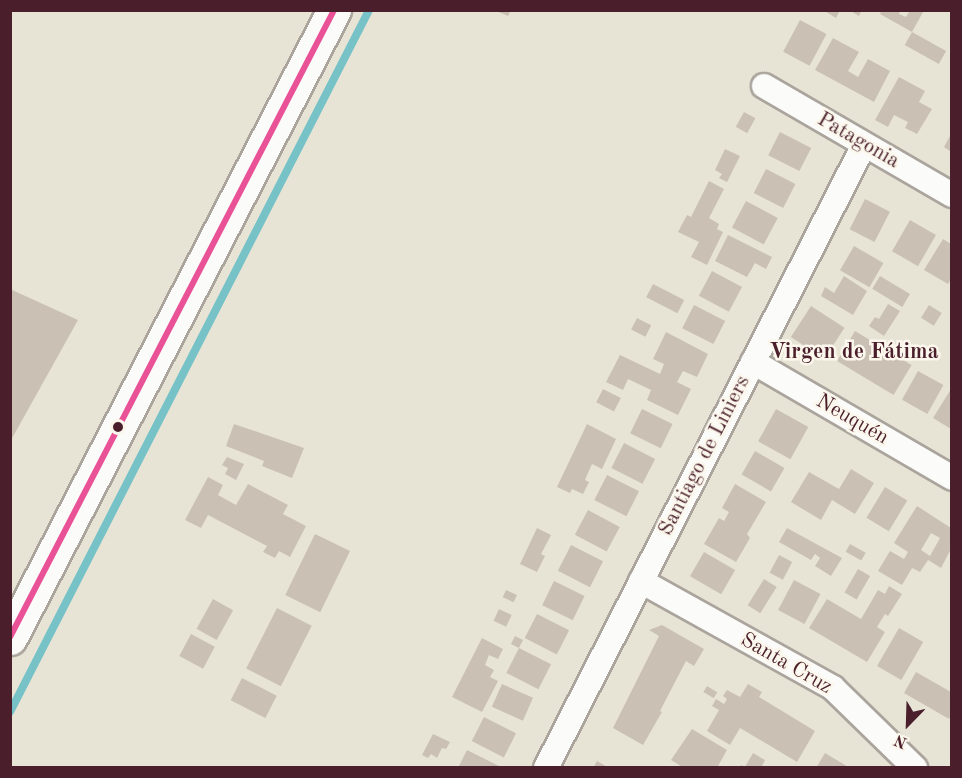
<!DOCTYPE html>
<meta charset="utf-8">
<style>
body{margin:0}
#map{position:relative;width:962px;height:778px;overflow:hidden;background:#e7e4d6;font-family:"Old Standard TT",serif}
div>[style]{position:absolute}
.stream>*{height:8px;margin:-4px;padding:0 4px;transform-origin:4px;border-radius:4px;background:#76c2c7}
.building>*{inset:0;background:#cac1b4;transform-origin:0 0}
.roads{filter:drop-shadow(2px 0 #aaa49d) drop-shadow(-2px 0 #aaa49d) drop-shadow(0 2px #aaa49d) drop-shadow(0 -2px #aaa49d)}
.minor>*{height:24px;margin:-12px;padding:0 12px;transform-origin:12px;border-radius:12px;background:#fbfbf9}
.secondary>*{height:33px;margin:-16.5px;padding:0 16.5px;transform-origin:16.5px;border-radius:16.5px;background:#fbfbf9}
.bus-1>*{height:6px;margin:-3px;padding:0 3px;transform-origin:3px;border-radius:3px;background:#e95297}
.dots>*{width:16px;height:16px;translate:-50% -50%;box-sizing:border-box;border:3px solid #fbf7ec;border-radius:50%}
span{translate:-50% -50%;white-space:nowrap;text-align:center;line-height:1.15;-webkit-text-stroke:5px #fbf7ec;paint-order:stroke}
.street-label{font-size:21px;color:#4a1f2b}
.neighbourhood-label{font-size:22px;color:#4a1f2b;font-weight:700}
.frame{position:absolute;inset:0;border:12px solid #4a1f2b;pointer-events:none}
.north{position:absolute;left:878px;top:694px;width:60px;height:60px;-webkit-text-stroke:4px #fbf7ec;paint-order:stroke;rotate:203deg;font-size:16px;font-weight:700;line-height:24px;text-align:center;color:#4a1f2b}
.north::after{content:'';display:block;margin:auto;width:21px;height:27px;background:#4a1f2b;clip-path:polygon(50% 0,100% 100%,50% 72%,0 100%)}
</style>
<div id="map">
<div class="stream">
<div style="left:10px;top:712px;width:788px;rotate:-62.91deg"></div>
</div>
<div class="building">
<div style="clip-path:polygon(494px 10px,511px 10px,508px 16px)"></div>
<div style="clip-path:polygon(823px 10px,840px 10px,836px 18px)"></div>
<div style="clip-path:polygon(849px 10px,862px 10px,859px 16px)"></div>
<div style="clip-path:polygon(882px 10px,900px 10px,899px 14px,906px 17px,910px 10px,923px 12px,912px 32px,880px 14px)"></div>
<div style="left:800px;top:20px;width:30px;height:36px;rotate:28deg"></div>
<div style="left:912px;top:32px;width:39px;height:15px;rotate:29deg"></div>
<div style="clip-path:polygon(833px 38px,859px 52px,848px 71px,858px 77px,868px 59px,890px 71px,874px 102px,815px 70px)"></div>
<div style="clip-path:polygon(899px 77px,925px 91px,919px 102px,932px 109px,917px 134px,905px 128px,908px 122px,894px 115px,888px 127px,875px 120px)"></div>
<div style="left:744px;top:112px;width:13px;height:17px;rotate:29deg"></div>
<div style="left:780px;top:132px;width:35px;height:26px;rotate:27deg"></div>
<div style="clip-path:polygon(951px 134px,951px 152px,944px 147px)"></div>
<div style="clip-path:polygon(725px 149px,740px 156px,727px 182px,719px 178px,722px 174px,715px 170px)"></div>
<div style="left:766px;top:169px;width:33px;height:27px;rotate:27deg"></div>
<div style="clip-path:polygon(709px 181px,724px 189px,709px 218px,719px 224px,717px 229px,723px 232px,707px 265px,691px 257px,699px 242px,678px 232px,687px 215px,691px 217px)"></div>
<div style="left:865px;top:199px;width:28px;height:34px;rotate:27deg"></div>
<div style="left:746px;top:201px;width:36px;height:30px;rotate:28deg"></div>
<div style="left:910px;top:220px;width:30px;height:36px;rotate:30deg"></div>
<div style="clip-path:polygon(728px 235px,772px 257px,766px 269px,755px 263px,747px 277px,715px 261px)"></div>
<div style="clip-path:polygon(943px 239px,951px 244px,951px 279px,948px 284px,924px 270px)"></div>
<div style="left:854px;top:246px;width:34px;height:28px;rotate:30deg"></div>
<div style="left:712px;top:271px;width:34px;height:28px;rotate:28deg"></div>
<div style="clip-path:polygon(844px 276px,867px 291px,853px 315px,821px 296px,825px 287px,834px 293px)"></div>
<div style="left:880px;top:276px;width:35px;height:15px;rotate:31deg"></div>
<div style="left:653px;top:284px;width:35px;height:15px;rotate:27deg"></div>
<div style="clip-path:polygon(10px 289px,78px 320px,10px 442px)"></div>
<div style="clip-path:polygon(888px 304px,900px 311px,884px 336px,869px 326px,875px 317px,879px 319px)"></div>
<div style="left:694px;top:305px;width:35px;height:26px;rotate:27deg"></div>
<div style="left:929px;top:305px;width:15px;height:15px;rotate:32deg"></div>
<div style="left:811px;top:306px;width:40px;height:37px;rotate:33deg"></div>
<div style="left:637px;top:318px;width:16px;height:13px;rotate:27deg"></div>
<div style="left:855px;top:331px;width:66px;height:35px;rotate:31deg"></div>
<div style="clip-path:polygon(666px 332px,708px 354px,697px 377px,683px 371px,677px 382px,691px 389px,678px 415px,647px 400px,651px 390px,628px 379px,623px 390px,606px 382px,620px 355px,660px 374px,664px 364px,653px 359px)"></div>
<div style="left:918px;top:371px;width:29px;height:33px;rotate:29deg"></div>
<div style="left:603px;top:389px;width:20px;height:15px;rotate:27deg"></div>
<div style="clip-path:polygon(951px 389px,951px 429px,933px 418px)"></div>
<div style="left:642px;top:409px;width:34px;height:27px;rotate:26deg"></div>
<div style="left:776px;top:409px;width:37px;height:37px;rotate:29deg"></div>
<div style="clip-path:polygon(234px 424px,304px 448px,292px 478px,262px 466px,264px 461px,226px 446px)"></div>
<div style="clip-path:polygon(587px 424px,616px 439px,602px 469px,592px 464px,585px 480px,589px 482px,583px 494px,572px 489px,570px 493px,557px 487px)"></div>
<div style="left:624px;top:443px;width:35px;height:28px;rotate:27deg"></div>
<div style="left:755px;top:451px;width:34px;height:27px;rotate:30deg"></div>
<div style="clip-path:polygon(227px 457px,244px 464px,236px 480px,225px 474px,228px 468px,222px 465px)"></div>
<div style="clip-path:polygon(851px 469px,874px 483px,855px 514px,832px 500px,821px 520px,791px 502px,809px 472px,839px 489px)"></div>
<div style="left:607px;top:475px;width:36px;height:28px;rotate:27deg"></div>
<div style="clip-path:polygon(208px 477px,223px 485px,218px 495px,236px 505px,248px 484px,288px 505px,283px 514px,306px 526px,290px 557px,279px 551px,275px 558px,263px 552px,267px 546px,208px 515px,201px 528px,185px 520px)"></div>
<div style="clip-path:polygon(735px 484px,766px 502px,747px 534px,750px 538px,736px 562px,704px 544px,719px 518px,724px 521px,729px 512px,722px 508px)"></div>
<div style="left:885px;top:487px;width:26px;height:36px;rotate:31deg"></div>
<div style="clip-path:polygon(evenodd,917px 506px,951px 528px,951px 549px,941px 568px,928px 560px,920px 572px,912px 568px,902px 585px,878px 571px,890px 551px,904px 559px,908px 552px,894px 543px,917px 506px,931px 533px,940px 538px,930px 556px,921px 550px,931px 533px)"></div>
<div style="left:588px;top:510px;width:36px;height:28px;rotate:28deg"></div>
<div style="clip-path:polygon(537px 528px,551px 535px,541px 554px,545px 556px,537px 572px,520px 564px)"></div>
<div style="clip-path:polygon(787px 528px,842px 558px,831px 576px,815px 566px,820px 558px,815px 554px,811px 560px,779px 542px)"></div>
<div style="left:315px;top:534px;width:39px;height:68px;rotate:26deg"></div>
<div style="left:850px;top:544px;width:18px;height:9px;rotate:29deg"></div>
<div style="left:571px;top:545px;width:36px;height:29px;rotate:27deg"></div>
<div style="left:704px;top:552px;width:36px;height:28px;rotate:30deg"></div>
<div style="left:779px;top:555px;width:15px;height:20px;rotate:28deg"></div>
<div style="left:858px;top:569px;width:14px;height:27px;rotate:30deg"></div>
<div style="left:764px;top:579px;width:15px;height:31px;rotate:32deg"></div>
<div style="left:794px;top:580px;width:30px;height:34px;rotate:28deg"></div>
<div style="left:554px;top:581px;width:34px;height:27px;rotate:26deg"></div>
<div style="clip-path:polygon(889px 586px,902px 594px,888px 616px,885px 614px,877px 627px,885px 632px,867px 662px,809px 628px,827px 599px,861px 619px,878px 590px,885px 594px)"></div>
<div style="left:506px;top:590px;width:12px;height:8px;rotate:24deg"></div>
<div style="left:213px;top:599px;width:23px;height:34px;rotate:29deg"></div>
<div style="left:277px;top:608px;width:39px;height:68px;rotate:27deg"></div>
<div style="left:499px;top:609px;width:14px;height:13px;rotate:25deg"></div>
<div style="left:537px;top:614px;width:36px;height:27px;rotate:27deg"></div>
<div style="clip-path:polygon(662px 625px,704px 649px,694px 666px,686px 661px,660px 711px,662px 712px,643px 745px,613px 728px,659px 636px,649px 630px)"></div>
<div style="left:899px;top:628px;width:28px;height:44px;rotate:30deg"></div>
<div style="left:191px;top:634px;width:27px;height:25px;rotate:28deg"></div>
<div style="left:515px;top:636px;width:9px;height:9px;rotate:27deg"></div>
<div style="clip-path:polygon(482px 638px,503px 649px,498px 659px,489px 655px,485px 665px,494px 670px,490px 677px,498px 681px,482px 712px,452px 697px)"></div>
<div style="left:519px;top:648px;width:36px;height:28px;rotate:27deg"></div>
<div style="clip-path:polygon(916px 672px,951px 692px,951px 715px,949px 719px,904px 693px)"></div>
<div style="left:242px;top:678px;width:39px;height:25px;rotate:27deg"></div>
<div style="left:502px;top:684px;width:34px;height:25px;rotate:24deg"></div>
<div style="clip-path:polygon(748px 684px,762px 692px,759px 697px,815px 731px,797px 762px,740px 728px,730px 745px,707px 731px,719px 710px,712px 706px,716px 699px,724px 704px,727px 699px,723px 696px,727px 690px,740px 697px)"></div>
<div style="left:707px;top:686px;width:12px;height:7px;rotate:31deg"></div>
<div style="left:484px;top:717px;width:36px;height:27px;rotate:27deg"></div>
<div style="clip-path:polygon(692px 729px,727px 750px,717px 768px,684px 768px,671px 760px)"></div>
<div style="clip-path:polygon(433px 734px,450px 742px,446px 749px,442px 748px,437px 758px,431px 754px,428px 758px,422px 755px)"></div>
<div style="clip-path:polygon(467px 750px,499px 766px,498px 768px,458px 768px)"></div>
<div style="clip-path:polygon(753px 753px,765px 760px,761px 768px,740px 768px,741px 765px,745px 767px)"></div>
<div style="clip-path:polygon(825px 753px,850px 768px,816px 768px)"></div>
<div style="clip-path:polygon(597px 761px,609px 768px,593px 768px)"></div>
</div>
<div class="roads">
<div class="minor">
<div style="left:764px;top:86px;width:217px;rotate:30.1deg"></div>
<div style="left:753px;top:362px;width:230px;rotate:30.2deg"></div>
<div style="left:641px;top:581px;width:220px;rotate:29.1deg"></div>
<div style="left:833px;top:688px;width:115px;rotate:44.3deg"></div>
<div style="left:546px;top:768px;width:699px;rotate:-62.96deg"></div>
</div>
<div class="secondary">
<div style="left:10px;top:638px;width:707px;rotate:-62.71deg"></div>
</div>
</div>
<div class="bus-1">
<div style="left:10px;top:637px;width:706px;rotate:-62.67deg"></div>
</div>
<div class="dots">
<div style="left:118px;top:427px;background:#4a1f2b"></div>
</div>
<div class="street-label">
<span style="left:858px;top:141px;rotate:30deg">Patagonia</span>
<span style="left:852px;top:420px;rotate:30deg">Neuquén</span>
<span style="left:705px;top:456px;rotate:-63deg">Santiago de Liniers</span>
<span style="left:786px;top:664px;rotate:30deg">Santa Cruz</span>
</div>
<div class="neighbourhood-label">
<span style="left:854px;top:353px">Virgen de Fátima</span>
</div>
<div class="frame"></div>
<div class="north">N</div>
</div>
